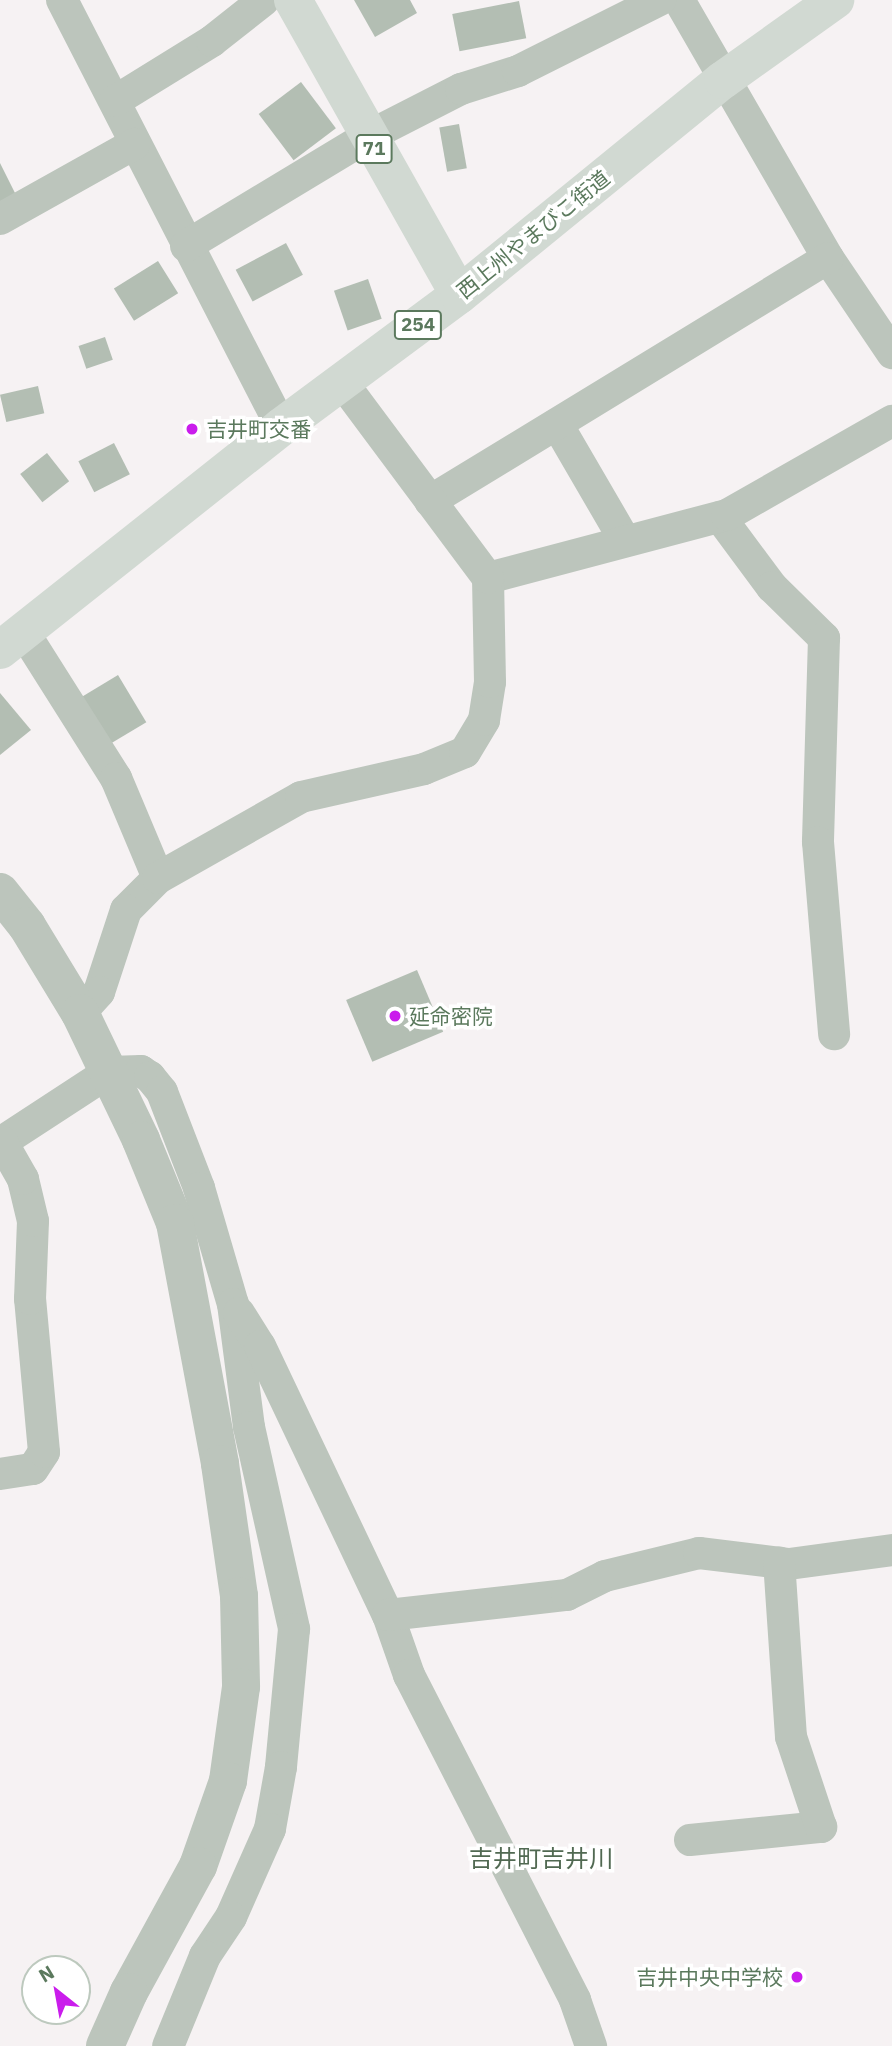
<!DOCTYPE html>
<meta charset="utf-8">
<style>
body{margin:0}
#map{position:relative;width:892px;height:2046px;overflow:hidden;background:#f6f2f3;font-family:"IBM Plex Sans","Noto Sans JP",sans-serif}
div>[style]{position:absolute}
.building>*{inset:0;background:#b3beb3;transform-origin:0 0}
.minor>*{height:32px;margin:-16px;padding:0 16px;transform-origin:16px;border-radius:16px;background:#bcc5bc}
.tertiary>*{height:38px;margin:-19px;padding:0 19px;transform-origin:19px;border-radius:19px;background:#bcc5bc}
.primary>*{height:38px;margin:-19px;padding:0 19px;transform-origin:19px;border-radius:19px;background:#d1d9d2}
.trunk>*{height:38px;margin:-19px;padding:0 19px;transform-origin:19px;border-radius:19px;background:#d1d9d2}
.dots>*{width:19px;height:19px;translate:-50% -50%;box-sizing:border-box;border:4px solid #fff;border-radius:50%}
span{translate:-50% -50%;white-space:nowrap;text-align:center;line-height:1.15;-webkit-text-stroke:7px #fff;paint-order:stroke}
.shield-label span{padding:2px 5px;background:#fff;border:2px solid;border-radius:5px;-webkit-text-stroke-width:0}
.shield-label{font-size:19px;color:#5b795d;font-weight:700}
.street-label{font-size:21px;color:#5b795d}
.poi-label{font-size:21px;color:#5b795d}
.left{translate:0 -50%;text-align:left}
.right{translate:-100% -50%;text-align:right}
.quarter-label{font-size:24px;color:#516952}
.north{position:absolute;left:21px;top:1955px;width:70px;height:70px;box-sizing:border-box;background:#fff;border:2px solid #bdc9be;border-radius:50%;rotate:329deg;font-size:19px;font-weight:700;line-height:28px;text-align:center;color:#5b795d}
.north::after{content:'';display:block;margin:auto;width:24px;height:32px;background:#ca1cec;clip-path:polygon(50% 0,100% 100%,50% 72%,0 100%)}
</style>
<div id="map">
<div class="building">
<div style="clip-path:polygon(354px 0,410px 0,417px 13px,375px 37px)"></div>
<div style="left:519px;top:1px;width:38px;height:68px;rotate:79deg"></div>
<div style="left:301px;top:82px;width:58px;height:53px;rotate:53deg"></div>
<div style="left:459px;top:124px;width:45px;height:20px;rotate:80deg"></div>
<div style="clip-path:polygon(0 163px,16px 195px,0 203px)"></div>
<div style="left:286px;top:243px;width:36px;height:57px;rotate:62deg"></div>
<div style="left:158px;top:261px;width:38px;height:52px;rotate:58deg"></div>
<div style="left:368px;top:279px;width:42px;height:36px;rotate:71deg"></div>
<div style="left:105px;top:337px;width:24px;height:28px;rotate:71deg"></div>
<div style="left:38px;top:386px;width:28px;height:39px;rotate:77deg"></div>
<div style="left:114px;top:443px;width:35px;height:40px;rotate:63deg"></div>
<div style="left:47px;top:453px;width:36px;height:34px;rotate:52deg"></div>
<div style="left:118px;top:675px;width:55px;height:42px;rotate:59deg"></div>
<div style="clip-path:polygon(0 693px,31px 730px,0 755px)"></div>
<div style="left:417px;top:970px;width:67px;height:77px;rotate:67deg"></div>
</div>
<div class="minor">
<div style="left:62px;top:0;width:480px;rotate:62.8deg"></div>
<div style="left:679px;top:0;width:298px;rotate:60deg"></div>
<div style="left:828px;top:258px;width:115px;rotate:56deg"></div>
<div style="left:115px;top:101px;width:114px;rotate:-31.7deg"></div>
<div style="left:212px;top:41px;width:66px;rotate:-38.3deg"></div>
<div style="left:0;top:219px;width:154px;rotate:-29.2deg"></div>
<div style="left:186px;top:246px;width:211px;rotate:-31.1deg"></div>
<div style="left:367px;top:137px;width:106px;rotate:-27.1deg"></div>
<div style="left:461px;top:89px;width:60px;rotate:-17.5deg"></div>
<div style="left:518px;top:71px;width:159px;rotate:-26.6deg"></div>
<div style="left:557px;top:424px;width:135px;rotate:59.8deg"></div>
<div style="left:430px;top:501px;width:466px;rotate:-31.4deg"></div>
<div style="left:720px;top:517px;width:87px;rotate:53.4deg"></div>
<div style="left:772px;top:587px;width:73px;rotate:44.4deg"></div>
<div style="left:824px;top:638px;width:204px;rotate:91.7deg"></div>
<div style="left:818px;top:842px;width:193px;rotate:85.2deg"></div>
<div style="left:488px;top:578px;width:247px;rotate:-14.8deg"></div>
<div style="left:727px;top:515px;width:190px;rotate:-29.7deg"></div>
<div style="left:23px;top:631px;width:174px;rotate:57.7deg"></div>
<div style="left:116px;top:778px;width:108px;rotate:67.2deg"></div>
<div style="left:158px;top:878px;width:45px;rotate:135deg"></div>
<div style="left:126px;top:910px;width:86px;rotate:108.2deg"></div>
<div style="left:99px;top:992px;width:28px;rotate:132deg"></div>
<div style="left:158px;top:878px;width:164px;rotate:-29.5deg"></div>
<div style="left:301px;top:797px;width:126px;rotate:-12.8deg"></div>
<div style="left:424px;top:769px;width:44px;rotate:-22.5deg"></div>
<div style="left:465px;top:752px;width:37px;rotate:-59deg"></div>
<div style="left:484px;top:720px;width:38px;rotate:-81deg"></div>
<div style="left:490px;top:682px;width:104px;rotate:-91.1deg"></div>
<div style="left:488px;top:578px;width:246px;rotate:-126.7deg"></div>
<div style="left:0;top:1143px;width:130px;rotate:-33.1deg"></div>
<div style="left:109px;top:1072px;width:32px;rotate:-2deg"></div>
<div style="left:141px;top:1071px;width:11px;rotate:34deg"></div>
<div style="left:150px;top:1077px;width:19px;rotate:51deg"></div>
<div style="left:162px;top:1092px;width:103px;rotate:68.9deg"></div>
<div style="left:199px;top:1188px;width:121px;rotate:73.7deg"></div>
<div style="left:233px;top:1304px;width:124px;rotate:82.6deg"></div>
<div style="left:249px;top:1427px;width:207px;rotate:77.4deg"></div>
<div style="left:294px;top:1629px;width:139px;rotate:95.4deg"></div>
<div style="left:281px;top:1767px;width:63px;rotate:100.1deg"></div>
<div style="left:270px;top:1829px;width:96px;rotate:113.9deg"></div>
<div style="left:231px;top:1917px;width:47px;rotate:123.7deg"></div>
<div style="left:205px;top:1956px;width:97px;rotate:112.3deg"></div>
<div style="left:239px;top:1313px;width:39px;rotate:58deg"></div>
<div style="left:260px;top:1346px;width:298px;rotate:64.6deg"></div>
<div style="left:388px;top:1615px;width:64px;rotate:70.7deg"></div>
<div style="left:409px;top:1675px;width:365px;rotate:62.9deg"></div>
<div style="left:575px;top:2000px;width:49px;rotate:70.8deg"></div>
<div style="left:0;top:1474px;width:33px;rotate:-9deg"></div>
<div style="left:33px;top:1469px;width:20px;rotate:-57deg"></div>
<div style="left:44px;top:1452px;width:154px;rotate:-95.2deg"></div>
<div style="left:30px;top:1299px;width:78px;rotate:-87.8deg"></div>
<div style="left:33px;top:1221px;width:43px;rotate:-103.4deg"></div>
<div style="left:23px;top:1179px;width:43px;rotate:-119.6deg"></div>
<div style="left:388px;top:1615px;width:180px;rotate:-6.4deg"></div>
<div style="left:567px;top:1595px;width:42px;rotate:-26.6deg"></div>
<div style="left:605px;top:1576px;width:97px;rotate:-13.7deg"></div>
<div style="left:699px;top:1553px;width:91px;rotate:7deg"></div>
<div style="left:789px;top:1564px;width:104px;rotate:-7.7deg"></div>
<div style="left:690px;top:1840px;width:132px;rotate:-5.7deg"></div>
<div style="left:821px;top:1827px;width:95px;rotate:-108.4deg"></div>
<div style="left:791px;top:1737px;width:175px;rotate:-93.9deg"></div>
</div>
<div class="tertiary">
<div style="left:0;top:892px;width:43px;rotate:51.5deg"></div>
<div style="left:27px;top:926px;width:102px;rotate:58.7deg"></div>
<div style="left:80px;top:1013px;width:141px;rotate:64.3deg"></div>
<div style="left:141px;top:1140px;width:90px;rotate:67.7deg"></div>
<div style="left:175px;top:1223px;width:245px;rotate:79.4deg"></div>
<div style="left:220px;top:1464px;width:133px;rotate:81.8deg"></div>
<div style="left:239px;top:1596px;width:91px;rotate:88.7deg"></div>
<div style="left:241px;top:1687px;width:95px;rotate:97.9deg"></div>
<div style="left:228px;top:1781px;width:90px;rotate:109.4deg"></div>
<div style="left:198px;top:1866px;width:144px;rotate:118.7deg"></div>
<div style="left:129px;top:1992px;width:59px;rotate:114deg"></div>
</div>
<div class="primary">
<div style="left:293px;top:0;width:338px;rotate:60.6deg"></div>
</div>
<div class="trunk">
<div style="left:0;top:650px;width:359px;rotate:-38.4deg"></div>
<div style="left:281px;top:427px;width:222px;rotate:-36.6deg"></div>
<div style="left:459px;top:295px;width:340px;rotate:-39.2deg"></div>
<div style="left:723px;top:80px;width:138px;rotate:-35.5deg"></div>
</div>
<div class="dots">
<div style="left:192px;top:429px;background:#ca1cec"></div>
<div style="left:395px;top:1016px;background:#ca1cec"></div>
<div style="left:797px;top:1977px;background:#ca1cec"></div>
</div>
<div class="shield-label">
<span style="left:374px;top:149px">71</span>
<span style="left:418px;top:325px">254</span>
</div>
<div class="street-label">
<span style="left:533px;top:234px;rotate:-39deg">西上州やまびこ街道</span>
</div>
<div class="poi-label">
<span class="left" style="left:206px;top:429px">吉井町交番</span>
<span class="left" style="left:409px;top:1016px">延命密院</span>
<span class="right" style="left:783px;top:1977px">吉井中央中学校</span>
</div>
<div class="quarter-label">
<span style="left:541px;top:1859px">吉井町吉井川</span>
</div>
<div class="north">N</div>
</div>
